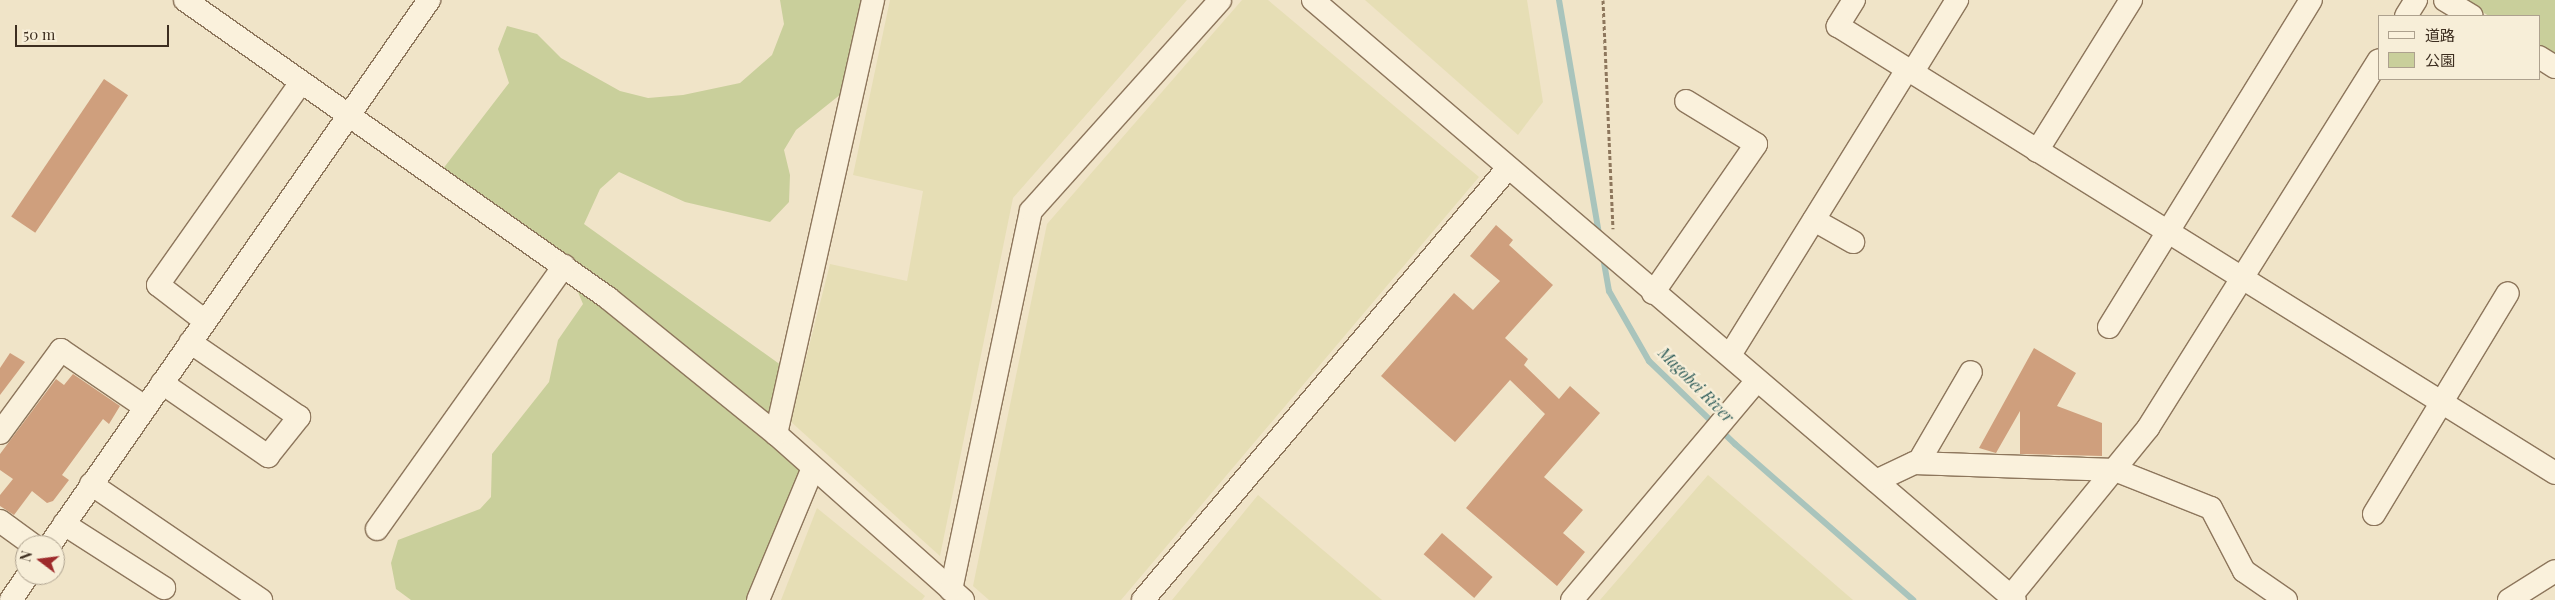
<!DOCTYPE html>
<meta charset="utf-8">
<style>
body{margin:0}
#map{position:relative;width:2555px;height:600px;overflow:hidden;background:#f0e4c8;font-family:"Playfair Display","Noto Sans JP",serif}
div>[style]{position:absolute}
.farmland>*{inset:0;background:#e6deb5}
.green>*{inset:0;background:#c9cf9b}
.stream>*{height:6px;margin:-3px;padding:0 3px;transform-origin:3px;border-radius:3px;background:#a9c4bc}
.building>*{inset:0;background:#cf9f7d;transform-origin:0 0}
.path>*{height:3px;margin-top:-1.5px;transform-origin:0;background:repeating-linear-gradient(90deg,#8d765c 0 4px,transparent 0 6.5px)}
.roads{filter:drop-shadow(1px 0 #8d765c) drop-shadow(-1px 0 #8d765c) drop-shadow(0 1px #8d765c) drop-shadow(0 -1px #8d765c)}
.minor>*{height:22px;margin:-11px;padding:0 11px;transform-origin:11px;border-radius:11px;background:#faf1dc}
span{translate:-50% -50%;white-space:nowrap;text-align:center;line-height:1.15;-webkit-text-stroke:4.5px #f7eed8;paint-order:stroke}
.water-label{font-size:16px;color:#2f5d5a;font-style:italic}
.legend{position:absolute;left:2378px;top:15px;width:162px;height:65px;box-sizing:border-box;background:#f7eed8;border:1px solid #ada18e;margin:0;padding:6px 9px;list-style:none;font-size:15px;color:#3d2e20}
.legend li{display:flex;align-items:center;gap:10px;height:25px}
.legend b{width:25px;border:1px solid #ada18e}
.north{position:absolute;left:15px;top:535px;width:50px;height:50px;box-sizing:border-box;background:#f7eed8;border:1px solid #ada18e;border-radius:50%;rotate:285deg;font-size:14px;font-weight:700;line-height:20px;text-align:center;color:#3d2e20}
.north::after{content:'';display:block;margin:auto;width:18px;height:22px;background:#9e2a2b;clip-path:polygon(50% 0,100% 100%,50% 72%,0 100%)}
.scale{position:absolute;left:15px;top:25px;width:154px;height:22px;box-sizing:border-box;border:2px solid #3d2e20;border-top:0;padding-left:6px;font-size:15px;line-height:18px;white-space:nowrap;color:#3d2e20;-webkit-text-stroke:4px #f7eed8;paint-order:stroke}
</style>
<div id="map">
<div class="farmland">
<div style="clip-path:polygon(890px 0,1187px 0,1013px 198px,940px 556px,790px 421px,830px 264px,907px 281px,923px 191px,853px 175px)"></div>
<div style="clip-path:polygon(1242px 0,1268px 0,1479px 177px,1121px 600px,989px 600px,973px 586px,1047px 224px)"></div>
<div style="clip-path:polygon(1365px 0,1527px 0,1543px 102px,1518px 135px)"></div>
<div style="clip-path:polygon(1708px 475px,1853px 600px,1600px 600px)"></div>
<div style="clip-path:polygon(1258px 495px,1382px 600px,1172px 600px)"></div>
<div style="clip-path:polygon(817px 508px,925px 596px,922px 600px,781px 600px)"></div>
</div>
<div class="green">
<div style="clip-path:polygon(780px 0,873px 0,856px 82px,796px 130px,784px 150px,790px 175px,789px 202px,770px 222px,685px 202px,619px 172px,600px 189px,584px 224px,785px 368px,768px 437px,802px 466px,747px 600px,411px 600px,396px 589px,391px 563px,398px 540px,480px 509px,491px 497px,492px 454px,549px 382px,558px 340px,583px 304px,563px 257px,439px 174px,509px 83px,498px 49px,507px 26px,537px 34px,561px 58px,620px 91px,648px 98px,683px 95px,740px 83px,772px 55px,784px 24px)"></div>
<div style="clip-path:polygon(2462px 0,2555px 0,2555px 57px,2539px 47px,2539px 16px,2489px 16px)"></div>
</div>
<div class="stream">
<div style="left:1559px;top:0;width:238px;rotate:80.3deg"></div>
<div style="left:1603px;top:257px;width:35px;rotate:80deg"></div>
<div style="left:1609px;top:291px;width:81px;rotate:60.3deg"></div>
<div style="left:1649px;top:361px;width:120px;rotate:44deg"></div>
<div style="left:1735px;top:444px;width:237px;rotate:41.2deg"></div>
</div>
<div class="building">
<div style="left:104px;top:79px;width:29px;height:166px;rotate:34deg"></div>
<div style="clip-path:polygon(1496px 225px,1513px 240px,1509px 245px,1553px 285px,1505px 338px,1528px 359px,1524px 365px,1559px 399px,1570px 386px,1600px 413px,1544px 477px,1583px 510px,1563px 533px,1585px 552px,1557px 586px,1466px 508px,1545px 414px,1510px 380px,1455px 442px,1381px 376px,1454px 293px,1473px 310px,1500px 281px,1470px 256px)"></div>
<div style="clip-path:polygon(2034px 348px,2076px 373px,2057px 406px,2102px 423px,2102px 456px,2020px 454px,2020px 411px,1996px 453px,1979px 448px)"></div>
<div style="clip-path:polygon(10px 353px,25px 362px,0 395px,0 368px)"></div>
<div style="clip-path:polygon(73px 374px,120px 406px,109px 424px,103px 419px,62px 475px,69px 480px,53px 501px,47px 503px,32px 491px,14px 515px,0 506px,0 495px,13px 479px,0 470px,0 454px,56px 379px,64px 385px)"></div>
<div style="left:1442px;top:533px;width:67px;height:28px;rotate:41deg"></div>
</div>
<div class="path">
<div style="left:1603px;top:0;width:229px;rotate:87.5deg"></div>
</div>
<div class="roads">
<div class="minor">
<div style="left:185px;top:0;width:517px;rotate:35.16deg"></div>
<div style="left:608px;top:298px;width:216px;rotate:39deg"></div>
<div style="left:776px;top:434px;width:250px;rotate:41.6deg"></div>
<div style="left:1313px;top:0;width:923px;rotate:40.52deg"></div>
<div style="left:1854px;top:0;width:31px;rotate:122deg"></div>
<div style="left:1838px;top:26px;width:845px;rotate:31.94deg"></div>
<div style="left:2445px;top:0;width:31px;rotate:31deg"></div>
<div style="left:2406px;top:16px;width:19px;rotate:-58deg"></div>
<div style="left:2539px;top:57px;width:19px;rotate:32deg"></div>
<div style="left:1912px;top:73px;width:86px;rotate:-58.3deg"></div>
<div style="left:2037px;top:151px;width:178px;rotate:-58.1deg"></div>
<div style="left:1814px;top:220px;width:45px;rotate:29.4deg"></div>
<div style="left:1653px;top:293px;width:181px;rotate:-55.3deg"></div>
<div style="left:1756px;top:144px;width:82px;rotate:-148.4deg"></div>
<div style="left:205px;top:321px;width:59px;rotate:-142.5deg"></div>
<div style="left:158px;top:285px;width:248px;rotate:-54.8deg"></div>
<div style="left:2109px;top:327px;width:384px;rotate:-58.3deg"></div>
<div style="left:1730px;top:355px;width:335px;rotate:-58.2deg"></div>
<div style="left:162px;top:383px;width:129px;rotate:34.6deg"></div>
<div style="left:268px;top:456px;width:50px;rotate:-51.5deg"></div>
<div style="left:299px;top:417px;width:132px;rotate:-145.5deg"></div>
<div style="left:0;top:433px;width:103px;rotate:-53.7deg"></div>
<div style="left:61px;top:350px;width:102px;rotate:34.2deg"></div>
<div style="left:776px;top:434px;width:445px;rotate:-77.4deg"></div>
<div style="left:1918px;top:463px;width:105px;rotate:-59.8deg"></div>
<div style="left:1876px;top:481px;width:42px;rotate:-25.3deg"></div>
<div style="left:1914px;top:463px;width:201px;rotate:2deg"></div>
<div style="left:2115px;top:470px;width:103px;rotate:21.6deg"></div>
<div style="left:2211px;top:508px;width:71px;rotate:62.4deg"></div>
<div style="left:2244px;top:571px;width:51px;rotate:34.6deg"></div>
<div style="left:91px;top:484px;width:206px;rotate:34.3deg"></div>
<div style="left:2374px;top:514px;width:258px;rotate:-58.8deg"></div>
<div style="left:0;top:521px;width:41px;rotate:36deg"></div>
<div style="left:64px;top:524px;width:119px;rotate:32.6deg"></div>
<div style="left:377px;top:529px;width:323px;rotate:-54.6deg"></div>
<div style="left:50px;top:545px;width:664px;rotate:-55.18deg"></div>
<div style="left:951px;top:590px;width:387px;rotate:-78.1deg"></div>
<div style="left:1031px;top:211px;width:283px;rotate:-48.1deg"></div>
<div style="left:2011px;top:596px;width:217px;rotate:-50.8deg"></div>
<div style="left:2148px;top:428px;width:434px;rotate:-57.9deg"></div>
<div style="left:11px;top:600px;width:30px;rotate:-56deg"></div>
<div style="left:758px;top:600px;width:143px;rotate:-67.4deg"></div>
<div style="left:1143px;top:600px;width:566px;rotate:-49.81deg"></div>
<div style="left:1572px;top:600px;width:287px;rotate:-49.9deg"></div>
<div style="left:2509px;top:600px;width:54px;rotate:-32.2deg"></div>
</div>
</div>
<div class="water-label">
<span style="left:1696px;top:385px;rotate:45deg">Magobei River</span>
</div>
<ul class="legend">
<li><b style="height:6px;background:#faf1dc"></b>道路</li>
<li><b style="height:14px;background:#c9cf9b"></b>公園</li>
</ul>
<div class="north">N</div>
<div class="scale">50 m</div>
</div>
